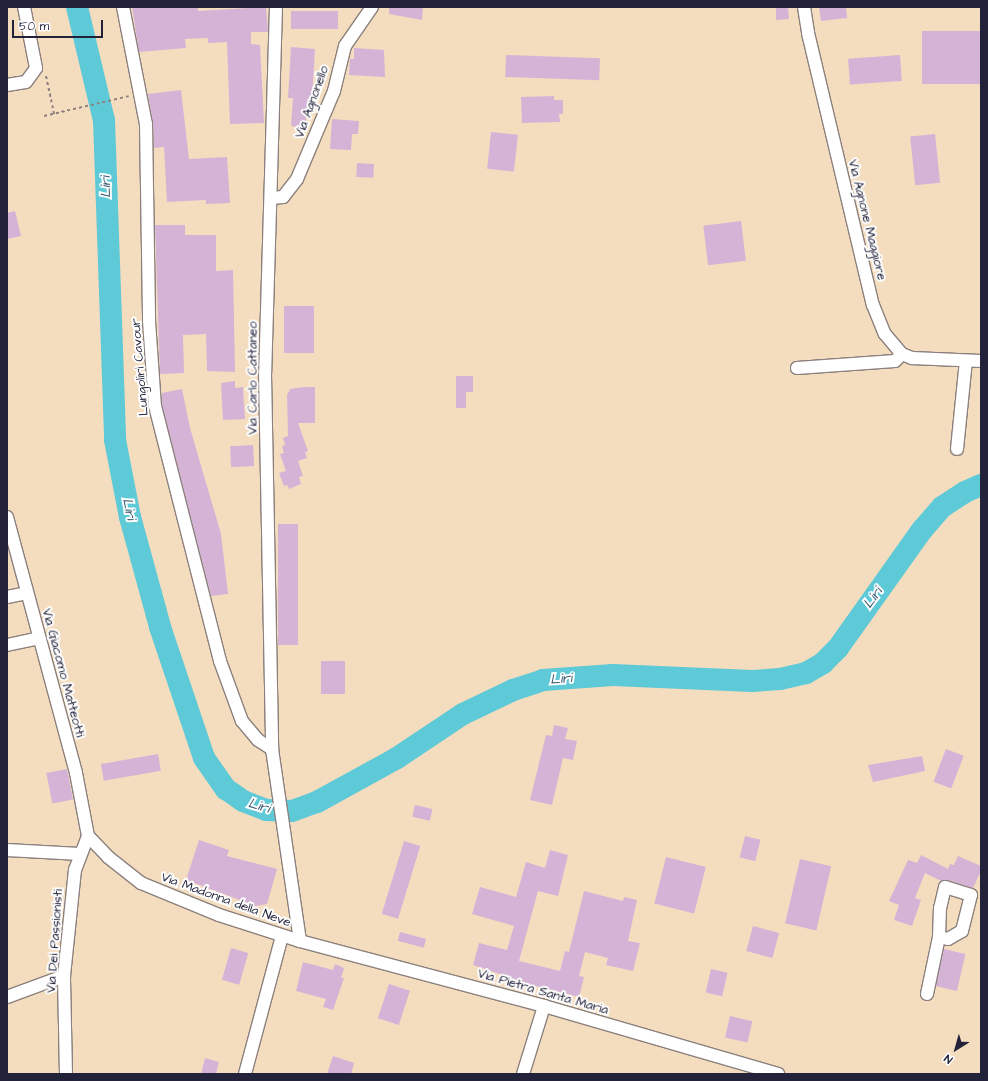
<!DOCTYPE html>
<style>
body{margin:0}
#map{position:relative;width:988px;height:1081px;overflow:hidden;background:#f4ddbf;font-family:"Architects Daughter",sans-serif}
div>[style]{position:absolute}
.river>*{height:22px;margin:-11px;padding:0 11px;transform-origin:11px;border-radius:11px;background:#5ec9d7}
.building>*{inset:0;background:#d4b3d7;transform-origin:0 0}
.path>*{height:2px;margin-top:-1px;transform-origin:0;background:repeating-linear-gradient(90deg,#8b807d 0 3px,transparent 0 6px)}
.roads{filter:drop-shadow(1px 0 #8b807d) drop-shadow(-1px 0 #8b807d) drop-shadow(0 1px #8b807d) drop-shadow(0 -1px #8b807d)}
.minor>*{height:12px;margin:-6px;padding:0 6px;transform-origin:6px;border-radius:6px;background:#fff}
span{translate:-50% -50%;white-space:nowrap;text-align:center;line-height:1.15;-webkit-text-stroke:4px #fff;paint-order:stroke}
.street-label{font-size:13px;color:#22223b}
.water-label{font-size:14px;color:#375c72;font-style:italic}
.frame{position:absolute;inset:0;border:8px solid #22223b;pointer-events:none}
.north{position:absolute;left:936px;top:1029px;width:40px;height:40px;-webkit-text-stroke:3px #fff;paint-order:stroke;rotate:217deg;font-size:11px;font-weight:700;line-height:16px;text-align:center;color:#22223b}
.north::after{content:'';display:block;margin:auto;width:14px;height:18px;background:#22223b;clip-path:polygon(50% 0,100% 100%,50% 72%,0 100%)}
.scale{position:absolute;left:12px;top:20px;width:91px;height:18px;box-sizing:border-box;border:2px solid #22223b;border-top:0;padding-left:5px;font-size:12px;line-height:14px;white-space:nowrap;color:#22223b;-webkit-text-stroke:3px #fff;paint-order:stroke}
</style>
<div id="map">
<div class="river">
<div style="left:77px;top:7px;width:116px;rotate:76.6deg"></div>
<div style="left:104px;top:120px;width:320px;rotate:88deg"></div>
<div style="left:115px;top:440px;width:78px;rotate:79deg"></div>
<div style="left:130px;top:517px;width:114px;rotate:74.7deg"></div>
<div style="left:160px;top:627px;width:138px;rotate:71.4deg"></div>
<div style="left:204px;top:758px;width:38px;rotate:55deg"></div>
<div style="left:226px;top:789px;width:21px;rotate:35deg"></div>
<div style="left:243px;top:801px;width:25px;rotate:21deg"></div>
<div style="left:266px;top:810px;width:26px;rotate:2deg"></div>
<div style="left:292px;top:811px;width:27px;rotate:-20deg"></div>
<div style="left:317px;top:802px;width:91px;rotate:-28.8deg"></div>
<div style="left:397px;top:758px;width:79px;rotate:-33.7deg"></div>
<div style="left:463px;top:714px;width:55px;rotate:-25.6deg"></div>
<div style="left:513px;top:690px;width:32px;rotate:-18deg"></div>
<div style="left:543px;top:680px;width:70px;rotate:-4.1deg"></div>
<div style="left:613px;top:675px;width:139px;rotate:2.5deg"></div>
<div style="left:752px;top:681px;width:28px;rotate:-4deg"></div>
<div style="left:780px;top:679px;width:27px;rotate:-13deg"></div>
<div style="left:806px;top:673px;width:20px;rotate:-30deg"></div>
<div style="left:823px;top:663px;width:21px;rotate:-45deg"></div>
<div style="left:838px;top:648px;width:145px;rotate:-54.6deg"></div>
<div style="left:922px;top:530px;width:30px;rotate:-49deg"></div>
<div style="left:942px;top:507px;width:27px;rotate:-33deg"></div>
<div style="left:965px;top:492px;width:17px;rotate:-24deg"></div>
</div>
<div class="building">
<div style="clip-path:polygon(132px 7px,198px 7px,198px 11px,266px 7px,268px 32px,251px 32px,251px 44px,260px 45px,264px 123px,230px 124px,227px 42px,208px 43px,208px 38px,185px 39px,186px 48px,139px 52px)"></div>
<div style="clip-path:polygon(389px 7px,423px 7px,422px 20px,389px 14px)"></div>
<div style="clip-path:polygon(776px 7px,788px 7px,789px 19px,776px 20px)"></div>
<div style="clip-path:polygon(819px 7px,846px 7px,847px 18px,821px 21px)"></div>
<div style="left:338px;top:11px;width:18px;height:47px;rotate:90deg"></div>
<div style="left:981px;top:31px;width:53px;height:59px;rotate:90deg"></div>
<div style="clip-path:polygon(291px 47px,315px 49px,312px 99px,308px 99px,305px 128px,291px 126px,293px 98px,288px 98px)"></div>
<div style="clip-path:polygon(354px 48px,384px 50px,385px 77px,349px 75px,350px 59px,354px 59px)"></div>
<div style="left:506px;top:55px;width:94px;height:22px;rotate:2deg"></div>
<div style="left:900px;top:55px;width:26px;height:52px;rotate:86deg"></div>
<div style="clip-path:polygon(181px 90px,189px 159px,227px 157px,230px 203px,206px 204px,206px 200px,167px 202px,164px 147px,154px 148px,153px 123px,148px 94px)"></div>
<div style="clip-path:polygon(554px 96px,554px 100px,563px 100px,563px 114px,559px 114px,560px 122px,522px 123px,521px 97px)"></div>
<div style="clip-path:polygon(332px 119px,359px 121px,358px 134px,352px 134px,351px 150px,330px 149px)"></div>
<div style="left:491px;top:132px;width:27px;height:37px;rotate:6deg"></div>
<div style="left:935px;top:134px;width:49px;height:25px;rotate:84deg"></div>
<div style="left:357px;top:163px;width:17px;height:14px;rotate:3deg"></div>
<div style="clip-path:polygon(15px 211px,21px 236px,7px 239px,7px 213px)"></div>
<div style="left:741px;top:221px;width:40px;height:38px;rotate:83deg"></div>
<div style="clip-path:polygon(155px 225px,185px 225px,185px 235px,216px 235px,216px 271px,233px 270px,235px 372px,207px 371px,206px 334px,183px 335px,184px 373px,160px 374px)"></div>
<div style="left:284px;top:306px;width:30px;height:47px"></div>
<div style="clip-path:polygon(456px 376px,473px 376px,473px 392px,466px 392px,466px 408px,456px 408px)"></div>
<div style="clip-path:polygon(235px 381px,235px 388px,243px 387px,245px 419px,223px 420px,221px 383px)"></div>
<div style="clip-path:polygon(304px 387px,315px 387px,315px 423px,298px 423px,308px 451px,305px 452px,307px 458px,298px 461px,303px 476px,299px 477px,301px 484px,289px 489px,287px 485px,284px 486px,279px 473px,286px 471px,280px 454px,284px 453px,282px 446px,285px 445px,283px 438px,288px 436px,287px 395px,290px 389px)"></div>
<div style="clip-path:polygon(182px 389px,190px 428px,221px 534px,228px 594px,211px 596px,162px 405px,162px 393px)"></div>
<div style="left:253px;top:445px;width:21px;height:23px;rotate:87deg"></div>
<div style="left:278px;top:524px;width:20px;height:121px"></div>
<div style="left:321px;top:661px;width:24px;height:33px"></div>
<div style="clip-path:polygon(554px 725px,568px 728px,565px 739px,577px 741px,573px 760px,563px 758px,552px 805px,530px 800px,546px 735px,552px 736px)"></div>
<div style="left:946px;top:749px;width:19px;height:35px;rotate:21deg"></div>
<div style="left:158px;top:754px;width:17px;height:58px;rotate:80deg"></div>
<div style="clip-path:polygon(922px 756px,925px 771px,873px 782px,868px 765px)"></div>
<div style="left:67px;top:769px;width:31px;height:21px;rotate:79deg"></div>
<div style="left:415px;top:805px;width:18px;height:12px;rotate:13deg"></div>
<div style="left:745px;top:836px;width:16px;height:22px;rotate:14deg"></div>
<div style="clip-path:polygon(199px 840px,229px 850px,227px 856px,277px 869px,267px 904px,256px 906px,186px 880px)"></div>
<div style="left:404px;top:841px;width:17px;height:76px;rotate:17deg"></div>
<div style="clip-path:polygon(550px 850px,568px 855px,558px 896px,538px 891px,519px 961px,560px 971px,565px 951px,569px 952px,584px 891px,623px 901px,624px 897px,637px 900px,628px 941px,640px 943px,633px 971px,606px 965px,608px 958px,585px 952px,579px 976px,584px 977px,579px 997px,532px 985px,473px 965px,479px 943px,507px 950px,514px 926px,472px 914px,480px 887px,516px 897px,526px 862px,545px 868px)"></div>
<div style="clip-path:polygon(921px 855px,948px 869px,950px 864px,954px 865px,958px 856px,981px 866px,981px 871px,973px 888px,947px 880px,941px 881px,925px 873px,915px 898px,921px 900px,912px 926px,894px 920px,899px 905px,889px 901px,908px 860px,917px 863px)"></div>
<div style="left:666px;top:857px;width:41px;height:48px;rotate:14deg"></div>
<div style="left:800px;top:859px;width:32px;height:66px;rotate:13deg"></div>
<div style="left:753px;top:926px;width:27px;height:26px;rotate:15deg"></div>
<div style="left:400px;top:932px;width:27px;height:9px;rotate:15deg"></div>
<div style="left:231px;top:948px;width:18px;height:33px;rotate:16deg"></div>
<div style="left:944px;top:949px;width:22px;height:38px;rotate:13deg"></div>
<div style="clip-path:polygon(303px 962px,333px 970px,335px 964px,344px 968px,341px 978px,344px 978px,333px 1010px,323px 1007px,326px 999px,296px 991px)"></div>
<div style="left:711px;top:969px;width:17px;height:24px;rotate:13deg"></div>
<div style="left:389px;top:984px;width:22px;height:36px;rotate:18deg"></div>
<div style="left:730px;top:1016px;width:23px;height:22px;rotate:13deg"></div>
<div style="clip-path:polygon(333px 1056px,354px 1063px,351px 1074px,327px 1074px)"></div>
<div style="clip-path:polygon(205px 1058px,219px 1062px,216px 1074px,201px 1074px)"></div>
</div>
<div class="path">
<div style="left:46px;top:76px;width:39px;rotate:78deg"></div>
<div style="left:44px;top:116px;width:87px;rotate:-13.2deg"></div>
</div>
<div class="roads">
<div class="minor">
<div style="left:123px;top:7px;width:119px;rotate:78.9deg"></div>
<div style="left:146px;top:124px;width:197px;rotate:89.1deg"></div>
<div style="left:149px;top:321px;width:85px;rotate:86deg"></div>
<div style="left:155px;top:406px;width:263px;rotate:75.7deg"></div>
<div style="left:220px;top:661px;width:64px;rotate:69.9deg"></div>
<div style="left:242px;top:721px;width:25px;rotate:50deg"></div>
<div style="left:258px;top:740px;width:17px;rotate:33deg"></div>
<div style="left:276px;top:7px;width:367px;rotate:91.7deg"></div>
<div style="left:265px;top:374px;width:375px;rotate:88.9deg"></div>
<div style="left:272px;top:749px;width:194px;rotate:81.7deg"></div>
<div style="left:804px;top:7px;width:26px;rotate:81deg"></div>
<div style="left:808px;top:33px;width:280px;rotate:76.6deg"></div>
<div style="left:873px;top:305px;width:31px;rotate:68deg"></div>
<div style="left:885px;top:334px;width:26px;rotate:50deg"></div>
<div style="left:902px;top:354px;width:11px;rotate:22deg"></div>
<div style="left:912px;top:358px;width:69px;rotate:2.5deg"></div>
<div style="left:7px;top:85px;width:19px;rotate:-9deg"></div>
<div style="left:26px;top:82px;width:17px;rotate:-54deg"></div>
<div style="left:36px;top:68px;width:62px;rotate:-101.1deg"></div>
<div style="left:272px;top:198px;width:11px;rotate:-5deg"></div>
<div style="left:283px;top:197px;width:23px;rotate:-52deg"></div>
<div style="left:297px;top:179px;width:95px;rotate:-67.2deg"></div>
<div style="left:334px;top:91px;width:46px;rotate:-76.3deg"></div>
<div style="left:345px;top:46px;width:47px;rotate:-55.3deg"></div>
<div style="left:797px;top:368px;width:98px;rotate:-4.1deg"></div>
<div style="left:895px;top:361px;width:10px;rotate:-45deg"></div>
<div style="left:957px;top:449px;width:88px;rotate:-84.2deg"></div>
<div style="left:7px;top:517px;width:265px;rotate:74.9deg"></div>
<div style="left:76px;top:773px;width:64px;rotate:79.2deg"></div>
<div style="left:7px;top:597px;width:20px;rotate:-11deg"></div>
<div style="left:7px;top:645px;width:33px;rotate:-12deg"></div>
<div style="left:88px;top:836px;width:29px;rotate:46deg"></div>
<div style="left:108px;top:857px;width:42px;rotate:38.2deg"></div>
<div style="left:141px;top:883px;width:84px;rotate:22.3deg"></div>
<div style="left:219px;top:915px;width:85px;rotate:17.8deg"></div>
<div style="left:300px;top:941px;width:253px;rotate:14.9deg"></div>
<div style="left:544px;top:1006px;width:244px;rotate:16.2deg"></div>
<div style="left:7px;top:850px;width:73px;rotate:3.1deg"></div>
<div style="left:927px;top:994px;width:58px;rotate:-78.1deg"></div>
<div style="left:939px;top:937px;width:9px;rotate:13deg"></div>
<div style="left:948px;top:939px;width:16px;rotate:-30deg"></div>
<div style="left:962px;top:931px;width:37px;rotate:-76deg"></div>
<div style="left:971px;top:895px;width:27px;rotate:-163deg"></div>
<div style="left:945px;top:887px;width:22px;rotate:103deg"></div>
<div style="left:940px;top:908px;width:29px;rotate:92deg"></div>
<div style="left:7px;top:997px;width:61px;rotate:-20.2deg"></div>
<div style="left:66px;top:1074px;width:98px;rotate:-91.2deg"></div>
<div style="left:64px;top:976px;width:107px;rotate:-84.1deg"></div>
<div style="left:75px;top:870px;width:36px;rotate:-69deg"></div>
<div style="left:245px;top:1074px;width:143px;rotate:-75deg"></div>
<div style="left:523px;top:1074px;width:71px;rotate:-72.8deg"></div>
</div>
</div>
<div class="street-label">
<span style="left:312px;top:102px;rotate:-70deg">Via Agnonello</span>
<span style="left:867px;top:220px;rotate:76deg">Via Agnone Maggiore</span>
<span style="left:140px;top:367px;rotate:-95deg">Lungoliri Cavour</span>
<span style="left:253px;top:378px;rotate:-90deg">Via Carlo Cattaneo</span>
<span style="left:63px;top:673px;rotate:75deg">Via Giacomo Matteotti</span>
<span style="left:226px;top:900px;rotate:20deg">Via Madonna della Neve</span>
<span style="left:55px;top:941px;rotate:-86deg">Via Dei Passionisti</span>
<span style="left:543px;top:992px;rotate:16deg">Via Pietra Santa Maria</span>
</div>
<div class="water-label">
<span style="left:106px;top:187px;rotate:-92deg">Liri</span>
<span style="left:129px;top:509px;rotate:78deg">Liri</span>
<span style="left:873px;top:598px;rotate:-54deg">Liri</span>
<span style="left:561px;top:679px;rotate:-4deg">Liri</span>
<span style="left:259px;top:806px;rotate:16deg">Liri</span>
</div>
<div class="frame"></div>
<div class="north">N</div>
<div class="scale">50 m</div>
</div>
